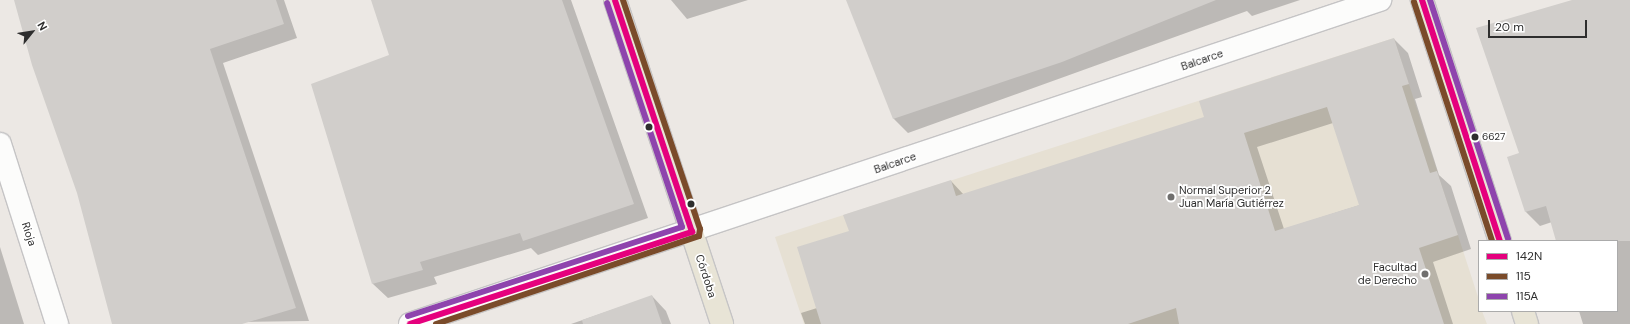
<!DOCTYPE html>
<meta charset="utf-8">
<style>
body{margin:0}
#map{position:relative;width:1630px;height:324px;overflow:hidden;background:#ece8e4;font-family:"DM Sans",sans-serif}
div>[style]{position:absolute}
.education>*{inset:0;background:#e6e0d3}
.shadow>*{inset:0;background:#0003}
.building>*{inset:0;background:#d1cecb}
.roads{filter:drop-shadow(1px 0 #c5c4c5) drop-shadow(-1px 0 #c5c4c5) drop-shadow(0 1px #c5c4c5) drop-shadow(0 -1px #c5c4c5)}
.minor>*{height:22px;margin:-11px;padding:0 11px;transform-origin:11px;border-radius:11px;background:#fcfcfb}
.major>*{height:22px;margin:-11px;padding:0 11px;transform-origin:11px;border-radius:11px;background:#e8e4d6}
.bus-1>*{height:6px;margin:-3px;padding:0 3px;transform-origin:3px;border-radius:3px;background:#e5007d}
.bus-2>*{height:6px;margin:-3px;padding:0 3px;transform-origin:3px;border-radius:3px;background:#7a4b2a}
.bus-3>*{height:6px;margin:-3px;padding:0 3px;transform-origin:3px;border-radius:3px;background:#8e44ad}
.dots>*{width:11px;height:11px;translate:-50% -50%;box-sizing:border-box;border:2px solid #fff;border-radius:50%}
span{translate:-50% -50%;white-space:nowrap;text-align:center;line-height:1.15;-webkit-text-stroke:3.5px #fff;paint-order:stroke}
.bus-label{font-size:10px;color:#2e2e2e}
.left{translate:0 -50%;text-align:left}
.street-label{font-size:11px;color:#2e2e2e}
.poi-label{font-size:11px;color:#2e2e2e}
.right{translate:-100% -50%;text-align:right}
.legend{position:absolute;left:1478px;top:240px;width:140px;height:72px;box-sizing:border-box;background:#fff;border:1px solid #ababab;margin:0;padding:5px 7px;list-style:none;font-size:12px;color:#2e2e2e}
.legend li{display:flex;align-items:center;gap:8px;height:20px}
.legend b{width:20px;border:1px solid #ababab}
.north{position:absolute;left:12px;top:12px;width:40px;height:40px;-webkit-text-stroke:3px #fff;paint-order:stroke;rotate:60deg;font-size:11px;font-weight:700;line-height:16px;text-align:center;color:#2e2e2e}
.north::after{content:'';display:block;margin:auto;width:14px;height:18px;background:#2e2e2e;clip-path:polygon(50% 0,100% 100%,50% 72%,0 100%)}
.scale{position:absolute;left:1488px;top:20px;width:99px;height:18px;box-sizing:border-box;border:2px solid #2e2e2e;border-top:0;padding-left:5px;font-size:12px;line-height:14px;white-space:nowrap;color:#2e2e2e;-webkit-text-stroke:3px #fff;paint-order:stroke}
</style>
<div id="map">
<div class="education">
<div style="clip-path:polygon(1394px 38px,1479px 300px,1479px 311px,1482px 311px,1487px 324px,804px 324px,775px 237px)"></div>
</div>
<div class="shadow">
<div style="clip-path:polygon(17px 0,284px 0,297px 38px,223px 63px,309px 321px,113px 324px,78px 193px)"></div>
<div style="clip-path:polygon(372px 0,571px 0,648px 218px,538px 255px,531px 248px,434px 277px,437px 284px,388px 298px,373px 284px,390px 55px)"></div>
<div style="clip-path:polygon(671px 0,748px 0,687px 19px)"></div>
<div style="clip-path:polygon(847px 0,1300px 0,1252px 16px,1247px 11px,908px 133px,894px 119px)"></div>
<div style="clip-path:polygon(1580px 0,1630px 0,1630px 324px,1583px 324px,1579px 311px,1617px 311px,1617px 241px,1558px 241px,1552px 222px,1540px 226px,1526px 212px,1520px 153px)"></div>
<div style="clip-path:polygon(evenodd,1394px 39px,1408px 53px,1422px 97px,1415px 99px,1439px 175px,1451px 186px,1471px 249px,1433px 262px,1453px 324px,805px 324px,801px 313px,817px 308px,850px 231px,951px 181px,964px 195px,1205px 118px,1394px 39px,1333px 123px,1360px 205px,1284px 229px,1257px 147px,1333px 123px)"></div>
<div style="clip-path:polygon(0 247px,24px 324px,0 324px)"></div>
<div style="clip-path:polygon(652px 296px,666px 311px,671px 324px,571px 324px)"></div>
</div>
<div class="building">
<div style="clip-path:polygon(14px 0,276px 0,284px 24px,210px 49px,296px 308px,242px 324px,112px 324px,77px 193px,32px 65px)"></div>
<div style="clip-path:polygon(371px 0,562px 0,634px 204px,523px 241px,520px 233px,420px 262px,423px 270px,372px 284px,311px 84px,389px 55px)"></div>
<div style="clip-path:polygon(846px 0,1216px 0,1062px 62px,893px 119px)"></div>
<div style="clip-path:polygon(1572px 0,1630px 0,1630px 241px,1556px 241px,1546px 206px,1525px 212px,1507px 157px,1519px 153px,1476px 28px)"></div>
<div style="clip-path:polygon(evenodd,1394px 38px,1409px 84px,1402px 86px,1430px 173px,1437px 171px,1458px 235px,1419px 248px,1444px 324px,1179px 324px,1176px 308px,1128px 324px,821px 324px,797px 247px,849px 231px,843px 215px,951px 180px,956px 196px,1204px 117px,1199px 101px,1394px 38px,1327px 107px,1359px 205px,1275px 231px,1244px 133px,1327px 107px)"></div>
<div style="clip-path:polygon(652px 295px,662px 324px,583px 324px,582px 320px)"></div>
</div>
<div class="roads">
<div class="minor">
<div style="left:0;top:144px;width:189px;rotate:72.4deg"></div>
<div style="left:410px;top:324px;width:1023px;rotate:-18.47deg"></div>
</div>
<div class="major">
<div style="left:615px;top:0;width:341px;rotate:71.7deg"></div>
<div style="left:1422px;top:0;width:253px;rotate:72.1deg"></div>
<div style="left:1523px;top:311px;width:14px;rotate:73deg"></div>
</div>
</div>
<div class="bus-1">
<div style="left:1422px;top:0;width:253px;rotate:72.1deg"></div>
<div style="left:410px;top:324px;width:297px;rotate:-18.1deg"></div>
<div style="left:692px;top:232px;width:244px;rotate:-108.4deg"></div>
</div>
<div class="bus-2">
<div style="left:1414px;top:2px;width:251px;rotate:71.9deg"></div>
<div style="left:436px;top:324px;width:277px;rotate:-18.5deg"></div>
<div style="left:699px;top:236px;width:7px;rotate:-82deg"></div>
<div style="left:700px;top:229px;width:242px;rotate:-108.6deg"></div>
</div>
<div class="bus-3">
<div style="left:1430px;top:0;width:251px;rotate:71.9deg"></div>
<div style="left:408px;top:316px;width:288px;rotate:-18deg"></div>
<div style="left:682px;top:227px;width:236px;rotate:-108.5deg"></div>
</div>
<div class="dots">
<div style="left:649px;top:127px;background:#2e2e2e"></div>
<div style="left:1475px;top:137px;background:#2e2e2e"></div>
<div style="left:1171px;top:197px;background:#706f6e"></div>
<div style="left:691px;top:204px;background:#2e2e2e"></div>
<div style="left:1425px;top:274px;background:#706f6e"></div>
</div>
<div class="bus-label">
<span class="left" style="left:1482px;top:137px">6627</span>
</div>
<div class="street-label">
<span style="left:1202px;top:60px;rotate:-19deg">Balcarce</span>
<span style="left:895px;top:163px;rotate:-19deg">Balcarce</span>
<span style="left:29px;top:234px;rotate:72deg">Rioja</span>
<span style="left:706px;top:276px;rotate:72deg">Córdoba</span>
</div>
<div class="poi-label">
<span class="left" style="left:1179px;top:197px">Normal Superior 2<br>Juan María Gutiérrez</span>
<span class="right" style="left:1417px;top:274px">Facultad<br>de Derecho</span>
</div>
<ul class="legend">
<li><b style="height:5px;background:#e5007d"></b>142N</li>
<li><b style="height:5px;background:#7a4b2a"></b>115</li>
<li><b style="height:5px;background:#8e44ad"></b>115A</li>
</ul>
<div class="north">N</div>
<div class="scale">20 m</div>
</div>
